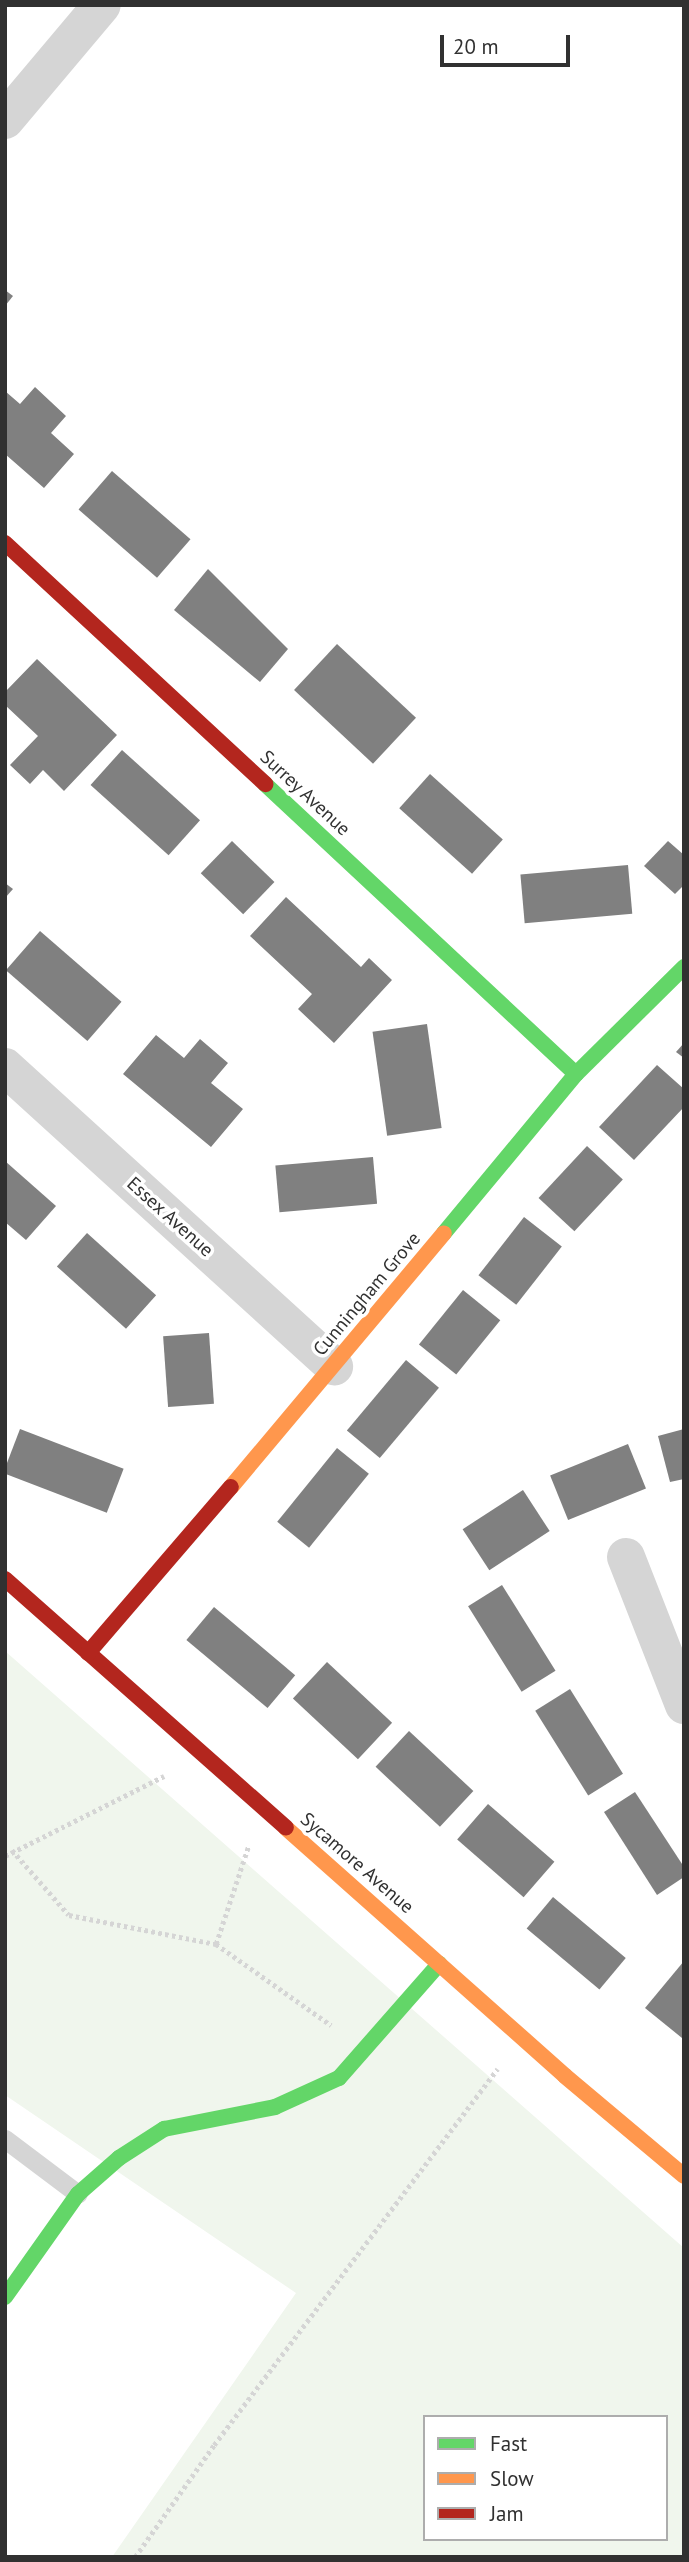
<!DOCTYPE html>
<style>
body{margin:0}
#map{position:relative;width:689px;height:2562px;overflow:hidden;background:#fff;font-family:"PT Sans",sans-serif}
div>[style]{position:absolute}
.green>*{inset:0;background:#f0f6ed}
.building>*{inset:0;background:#808080;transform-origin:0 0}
.path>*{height:4.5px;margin-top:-2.25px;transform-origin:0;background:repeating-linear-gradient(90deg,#d5d5d5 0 3.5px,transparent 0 7px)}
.lane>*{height:19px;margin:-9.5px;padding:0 9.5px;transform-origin:9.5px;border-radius:9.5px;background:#d5d5d5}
.street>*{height:38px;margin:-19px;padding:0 19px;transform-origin:19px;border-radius:19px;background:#d5d5d5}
.fast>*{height:16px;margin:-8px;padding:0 8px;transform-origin:8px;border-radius:8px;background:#63d668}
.slow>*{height:16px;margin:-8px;padding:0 8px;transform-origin:8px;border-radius:8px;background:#ff974d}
.jam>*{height:16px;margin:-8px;padding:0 8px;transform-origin:8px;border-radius:8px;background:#b3261e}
span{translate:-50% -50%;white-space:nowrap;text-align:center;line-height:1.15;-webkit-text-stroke:7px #fff;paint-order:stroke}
.street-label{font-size:19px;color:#313131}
.frame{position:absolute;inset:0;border:7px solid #313131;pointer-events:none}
.legend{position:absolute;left:423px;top:2415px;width:245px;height:126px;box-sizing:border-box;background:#fff;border:2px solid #adadad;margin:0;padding:9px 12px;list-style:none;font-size:21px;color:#313131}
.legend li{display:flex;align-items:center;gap:14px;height:35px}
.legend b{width:35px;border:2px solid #adadad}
.scale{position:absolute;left:440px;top:35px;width:130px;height:32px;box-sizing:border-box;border:4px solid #313131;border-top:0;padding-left:9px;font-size:21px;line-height:24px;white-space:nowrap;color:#313131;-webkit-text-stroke:5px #fff;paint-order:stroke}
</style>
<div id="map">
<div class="green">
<div style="clip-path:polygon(evenodd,5px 1651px,684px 2248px,684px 2557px,112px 2557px,296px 2293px,5px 2095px,5px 1651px,425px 2417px,666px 2417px,666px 2539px,425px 2539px,425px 2417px)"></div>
</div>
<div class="building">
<div style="clip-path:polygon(5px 290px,13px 296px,5px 306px)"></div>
<div style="clip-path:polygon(35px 387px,66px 416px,51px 433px,74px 454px,44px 488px,5px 454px,5px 391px,20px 404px)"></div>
<div style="left:112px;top:471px;width:104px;height:51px;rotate:41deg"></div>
<div style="clip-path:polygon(208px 569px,288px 649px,260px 682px,174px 610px)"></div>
<div style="left:337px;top:644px;width:108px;height:63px;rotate:43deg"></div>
<div style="clip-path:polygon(37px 659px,117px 735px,64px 791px,43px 770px,30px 784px,10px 765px,38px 736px,5px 705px,5px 692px)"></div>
<div style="left:122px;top:750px;width:105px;height:47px;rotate:42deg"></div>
<div style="left:430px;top:774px;width:98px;height:46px;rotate:42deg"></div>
<div style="left:232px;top:841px;width:59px;height:45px;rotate:44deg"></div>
<div style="clip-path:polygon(668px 841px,684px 855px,684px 885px,675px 894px,644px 866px)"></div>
<div style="left:628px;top:865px;width:49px;height:108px;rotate:85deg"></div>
<div style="clip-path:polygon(5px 883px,13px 889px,5px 898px)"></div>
<div style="clip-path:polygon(286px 897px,361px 967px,369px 958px,392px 980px,334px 1043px,298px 1009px,312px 994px,250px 936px)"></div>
<div style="left:40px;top:931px;width:108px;height:52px;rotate:41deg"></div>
<div style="left:427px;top:1024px;width:105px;height:55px;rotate:82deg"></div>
<div style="clip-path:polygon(156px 1035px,184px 1058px,200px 1039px,228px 1063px,211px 1083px,243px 1109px,211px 1147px,123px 1074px)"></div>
<div style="clip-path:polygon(684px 1043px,684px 1058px,676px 1052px)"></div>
<div style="clip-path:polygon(657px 1065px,684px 1089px,684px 1107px,634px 1160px,599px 1127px)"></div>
<div style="left:587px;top:1146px;width:49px;height:71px;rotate:43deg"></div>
<div style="left:373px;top:1157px;width:47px;height:98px;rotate:85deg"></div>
<div style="clip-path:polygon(5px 1161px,56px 1206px,26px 1240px,5px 1222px)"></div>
<div style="left:524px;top:1217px;width:48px;height:74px;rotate:38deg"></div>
<div style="left:87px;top:1233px;width:93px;height:45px;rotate:42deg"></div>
<div style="left:463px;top:1290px;width:48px;height:70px;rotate:39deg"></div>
<div style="left:209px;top:1333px;width:71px;height:46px;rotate:86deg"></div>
<div style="left:406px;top:1360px;width:43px;height:92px;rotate:40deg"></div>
<div style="left:20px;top:1429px;width:111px;height:47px;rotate:21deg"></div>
<div style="clip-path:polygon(684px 1429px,684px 1479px,670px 1482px,658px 1436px)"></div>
<div style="left:628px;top:1444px;width:48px;height:84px;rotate:68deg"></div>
<div style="left:337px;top:1448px;width:41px;height:95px;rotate:39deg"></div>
<div style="left:523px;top:1490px;width:49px;height:72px;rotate:57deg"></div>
<div style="left:502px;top:1585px;width:101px;height:40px;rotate:58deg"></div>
<div style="left:214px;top:1607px;width:106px;height:43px;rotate:40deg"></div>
<div style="left:327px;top:1662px;width:89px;height:50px;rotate:43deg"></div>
<div style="left:570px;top:1689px;width:100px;height:41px;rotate:58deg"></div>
<div style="left:409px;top:1731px;width:88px;height:49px;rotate:43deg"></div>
<div style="clip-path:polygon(635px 1792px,684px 1867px,684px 1877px,657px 1895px,604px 1812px)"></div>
<div style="left:488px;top:1804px;width:88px;height:47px;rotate:41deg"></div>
<div style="left:553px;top:1897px;width:95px;height:41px;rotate:40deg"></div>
<div style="clip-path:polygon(684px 1961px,684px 2037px,682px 2038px,645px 2008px)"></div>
</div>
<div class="path">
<div style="left:12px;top:1850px;width:86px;rotate:48.8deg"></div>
<div style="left:69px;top:1915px;width:150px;rotate:11.2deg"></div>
<div style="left:216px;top:1944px;width:141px;rotate:35.2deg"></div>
<div style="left:5px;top:1856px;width:178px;rotate:-26.7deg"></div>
<div style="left:216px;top:1944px;width:102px;rotate:-71.7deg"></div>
<div style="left:135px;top:2557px;width:137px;rotate:-54.8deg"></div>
<div style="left:214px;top:2445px;width:471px;rotate:-53deg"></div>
</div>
<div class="lane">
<div style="left:5px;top:2139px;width:91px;rotate:37deg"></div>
</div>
<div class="street">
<div style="left:5px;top:120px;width:150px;rotate:-49.9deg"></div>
<div style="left:5px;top:1067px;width:445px;rotate:42.3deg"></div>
<div style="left:626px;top:1557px;width:159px;rotate:68.6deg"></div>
</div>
<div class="fast">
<div style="left:265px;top:784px;width:425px;rotate:43deg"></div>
<div style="left:444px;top:1233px;width:207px;rotate:-50.3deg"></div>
<div style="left:576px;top:1074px;width:152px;rotate:-44.7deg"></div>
<div style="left:5px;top:2297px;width:126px;rotate:-54.7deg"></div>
<div style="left:78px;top:2194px;width:55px;rotate:-41.3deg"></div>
<div style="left:119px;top:2158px;width:54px;rotate:-32.8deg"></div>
<div style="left:164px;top:2129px;width:113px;rotate:-11.2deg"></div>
<div style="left:275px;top:2107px;width:70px;rotate:-24.4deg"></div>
<div style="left:339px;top:2078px;width:152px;rotate:-48.7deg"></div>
</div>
<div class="slow">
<div style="left:231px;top:1487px;width:331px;rotate:-50deg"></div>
<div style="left:286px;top:1828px;width:373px;rotate:41.6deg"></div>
<div style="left:565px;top:2076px;width:155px;rotate:40deg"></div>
</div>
<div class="jam">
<div style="left:5px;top:543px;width:355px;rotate:42.8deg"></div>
<div style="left:5px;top:1579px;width:375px;rotate:41.5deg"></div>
<div style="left:88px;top:1653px;width:219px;rotate:-49.3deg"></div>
</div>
<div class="street-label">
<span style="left:305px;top:793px;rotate:43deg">Surrey Avenue</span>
<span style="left:170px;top:1217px;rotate:42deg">Essex Avenue</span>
<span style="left:367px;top:1294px;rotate:-50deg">Cunningham Grove</span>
<span style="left:357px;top:1863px;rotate:41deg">Sycamore Avenue</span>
</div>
<div class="frame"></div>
<ul class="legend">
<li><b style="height:9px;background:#63d668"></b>Fast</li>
<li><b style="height:9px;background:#ff974d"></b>Slow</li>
<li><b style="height:9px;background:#b3261e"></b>Jam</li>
</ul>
<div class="scale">20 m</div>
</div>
